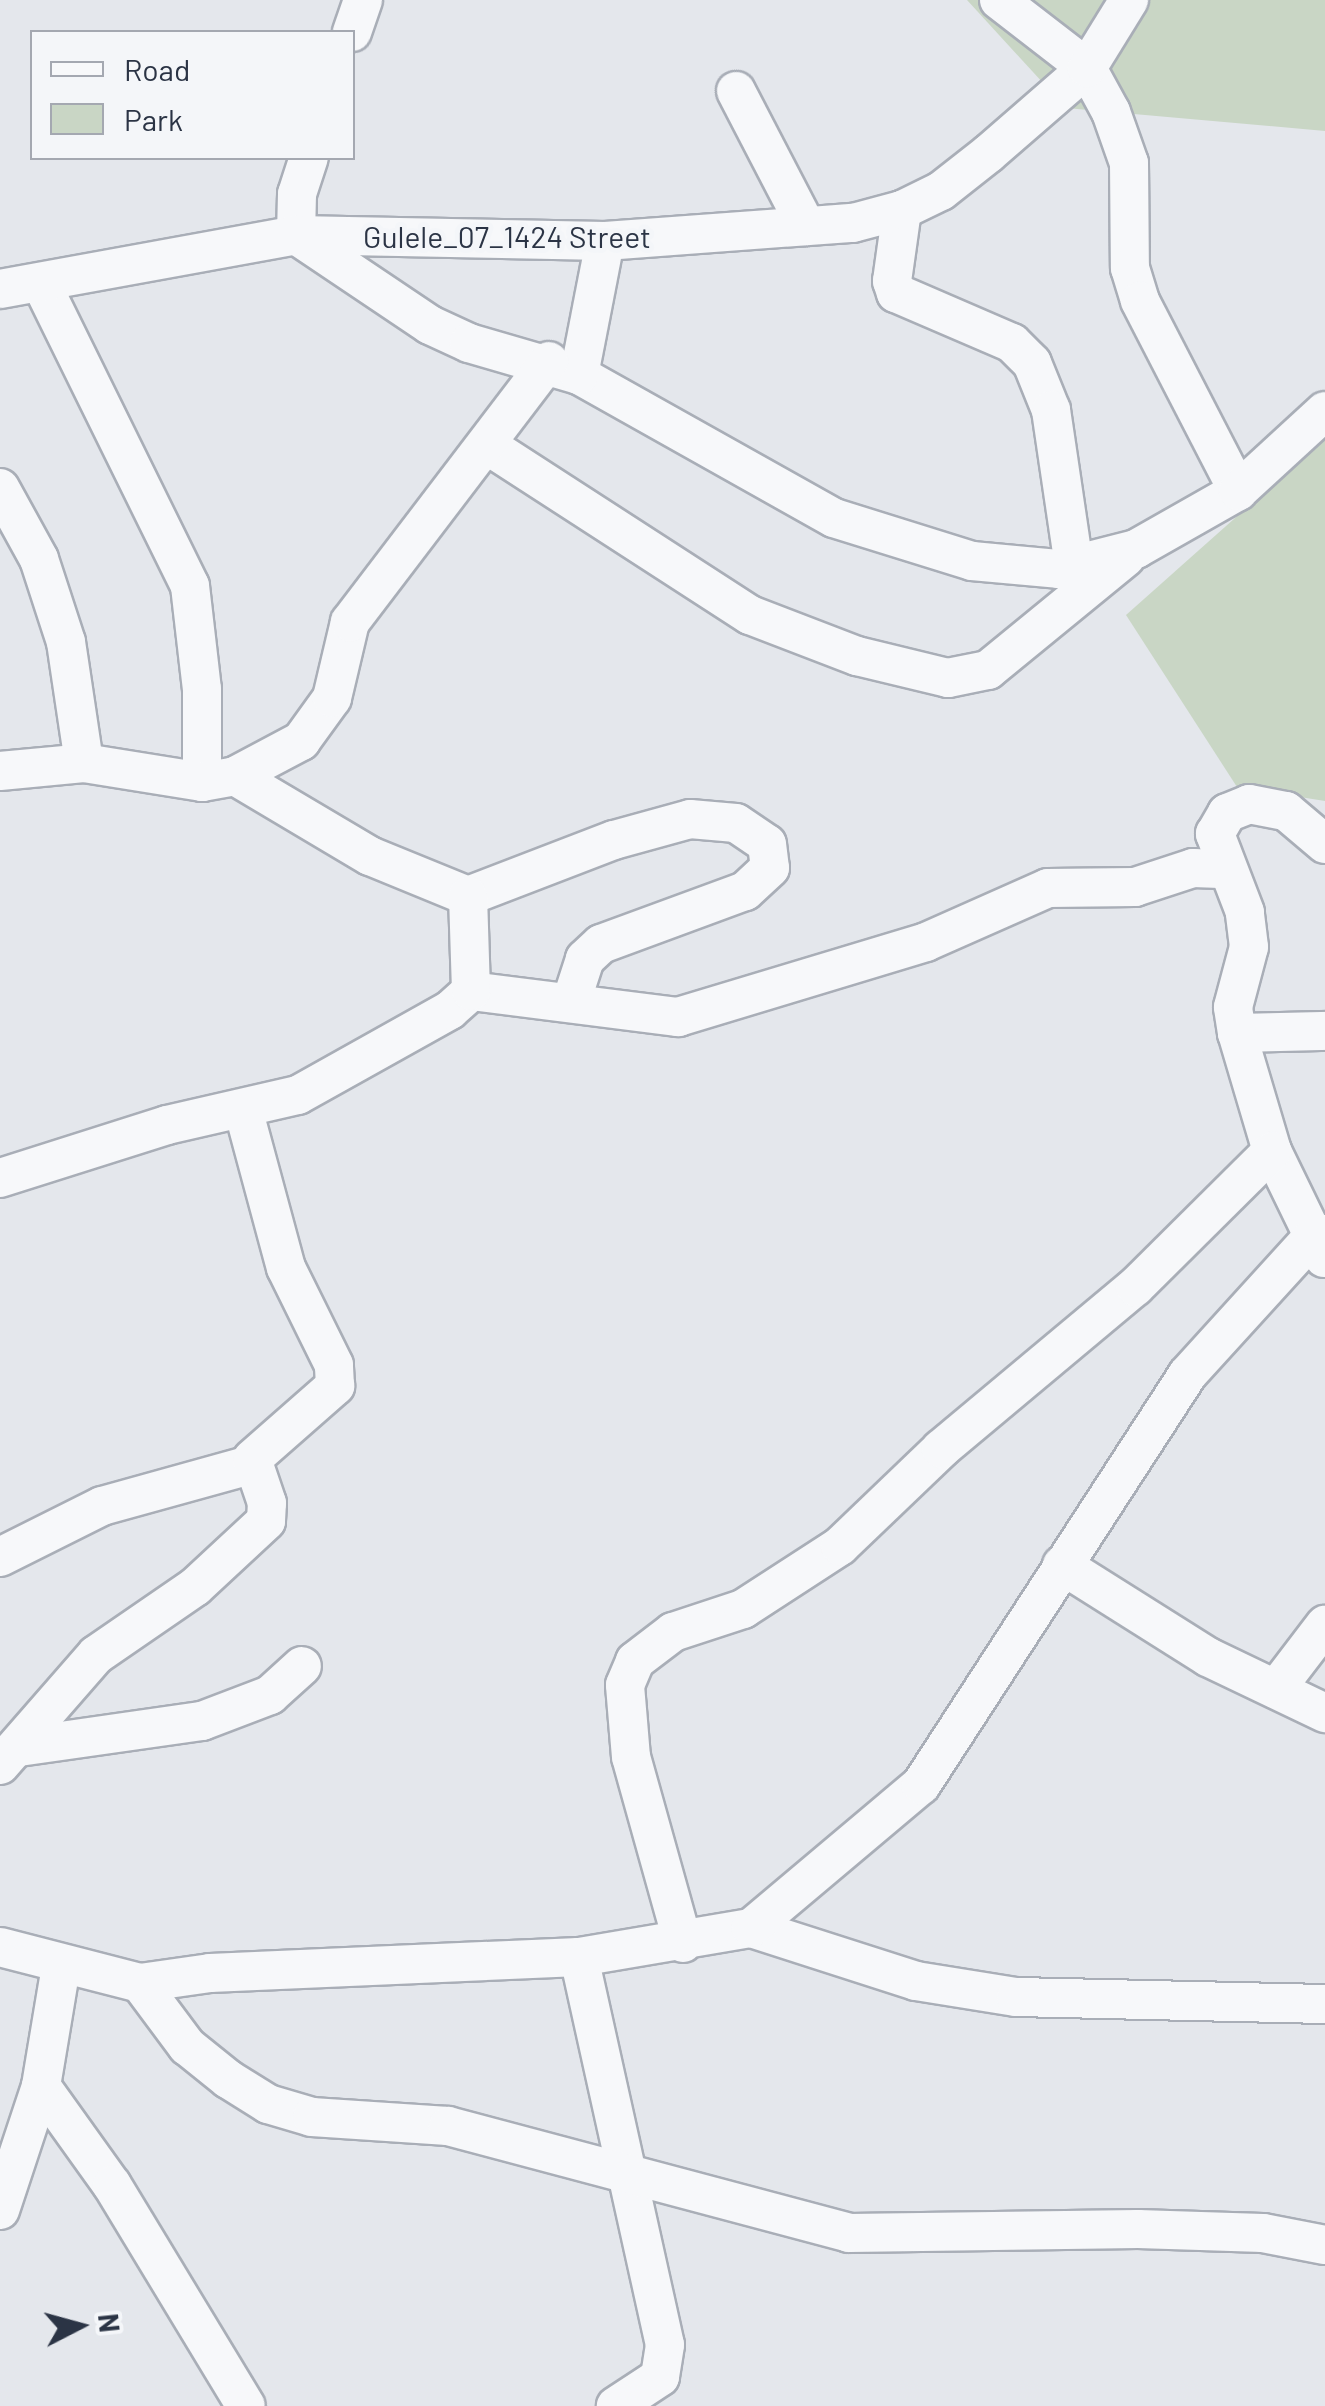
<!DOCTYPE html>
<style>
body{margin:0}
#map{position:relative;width:1325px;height:2406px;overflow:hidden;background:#e4e7ec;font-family:Barlow,sans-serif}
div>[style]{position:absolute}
.green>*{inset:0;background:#c9d6c5}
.roads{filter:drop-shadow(2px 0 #a9aeb7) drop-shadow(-2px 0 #a9aeb7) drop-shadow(0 2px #a9aeb7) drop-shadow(0 -2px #a9aeb7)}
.minor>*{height:38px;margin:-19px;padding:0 19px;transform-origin:19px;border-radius:19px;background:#f7f8fa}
span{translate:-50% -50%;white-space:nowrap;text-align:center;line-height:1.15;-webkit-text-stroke:10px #f4f6f9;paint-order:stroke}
.street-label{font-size:30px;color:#2b3445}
.legend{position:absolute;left:30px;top:30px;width:325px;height:130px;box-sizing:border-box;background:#f4f6f9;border:2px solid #a4a8b1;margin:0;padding:12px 18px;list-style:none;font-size:30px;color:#2b3445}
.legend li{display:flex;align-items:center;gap:20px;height:50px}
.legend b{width:50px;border:2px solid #a4a8b1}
.north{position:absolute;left:30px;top:2276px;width:100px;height:100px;-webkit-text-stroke:8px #f4f6f9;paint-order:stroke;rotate:84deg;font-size:28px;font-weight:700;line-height:40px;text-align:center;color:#2b3445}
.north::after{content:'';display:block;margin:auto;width:35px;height:45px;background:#2b3445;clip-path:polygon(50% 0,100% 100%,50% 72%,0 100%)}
</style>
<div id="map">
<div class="green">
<div style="clip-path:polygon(967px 0,1325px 0,1325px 131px,1066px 108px)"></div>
<div style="clip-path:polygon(1325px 438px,1325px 801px,1237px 787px,1126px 615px)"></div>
</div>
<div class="roads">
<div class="minor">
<div style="left:999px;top:0;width:111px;rotate:37.7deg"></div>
<div style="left:1087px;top:68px;width:50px;rotate:61.4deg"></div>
<div style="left:1111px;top:112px;width:54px;rotate:70.6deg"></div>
<div style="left:1129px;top:163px;width:105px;rotate:89.5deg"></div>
<div style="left:1130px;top:268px;width:34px;rotate:73deg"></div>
<div style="left:1140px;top:301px;width:214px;rotate:62.7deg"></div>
<div style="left:352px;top:32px;width:34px;rotate:-71deg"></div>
<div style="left:736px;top:91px;width:152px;rotate:62.6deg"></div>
<div style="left:902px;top:210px;width:72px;rotate:98deg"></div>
<div style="left:892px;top:281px;width:13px;rotate:72deg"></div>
<div style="left:896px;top:293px;width:126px;rotate:23.3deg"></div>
<div style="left:1012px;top:343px;width:28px;rotate:45deg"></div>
<div style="left:1032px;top:363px;width:51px;rotate:68deg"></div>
<div style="left:1051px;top:410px;width:157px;rotate:81.6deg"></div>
<div style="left:296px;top:235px;width:161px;rotate:33.9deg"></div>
<div style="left:430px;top:325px;width:43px;rotate:24.8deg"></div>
<div style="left:469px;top:343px;width:115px;rotate:16.2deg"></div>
<div style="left:579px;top:375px;width:292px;rotate:29.3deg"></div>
<div style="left:834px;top:518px;width:145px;rotate:17.3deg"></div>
<div style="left:972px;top:561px;width:86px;rotate:5.3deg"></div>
<div style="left:1058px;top:569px;width:81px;rotate:-14.4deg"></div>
<div style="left:1136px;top:549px;width:117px;rotate:-29.6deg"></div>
<div style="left:1238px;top:491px;width:118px;rotate:-42.6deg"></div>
<div style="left:296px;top:235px;width:41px;rotate:-88.6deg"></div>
<div style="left:297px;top:194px;width:38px;rotate:-72deg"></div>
<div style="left:42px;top:285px;width:335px;rotate:63.8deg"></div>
<div style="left:190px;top:586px;width:104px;rotate:83.4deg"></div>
<div style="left:202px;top:689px;width:93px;rotate:90deg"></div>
<div style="left:0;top:289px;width:301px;rotate:-10.3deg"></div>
<div style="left:296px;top:235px;width:309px;rotate:1.1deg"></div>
<div style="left:605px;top:241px;width:249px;rotate:-4.2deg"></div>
<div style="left:853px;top:223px;width:51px;rotate:-14.9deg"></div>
<div style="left:902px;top:210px;width:43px;rotate:-26deg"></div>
<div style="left:941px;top:191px;width:60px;rotate:-38.2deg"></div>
<div style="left:988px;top:154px;width:131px;rotate:-41deg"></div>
<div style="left:1087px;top:68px;width:80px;rotate:-58.3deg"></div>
<div style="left:579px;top:375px;width:136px;rotate:-79deg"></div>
<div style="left:487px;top:445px;width:313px;rotate:32.9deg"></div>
<div style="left:750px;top:615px;width:115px;rotate:21deg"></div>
<div style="left:857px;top:656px;width:94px;rotate:13.6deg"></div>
<div style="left:948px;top:678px;width:41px;rotate:-11.3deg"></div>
<div style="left:988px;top:670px;width:178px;rotate:-39.3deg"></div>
<div style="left:0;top:488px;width:81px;rotate:61.2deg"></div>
<div style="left:39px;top:559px;width:87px;rotate:72deg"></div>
<div style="left:66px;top:642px;width:122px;rotate:81.5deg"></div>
<div style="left:0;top:771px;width:84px;rotate:-5.4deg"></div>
<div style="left:84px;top:763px;width:120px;rotate:9.1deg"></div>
<div style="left:202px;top:782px;width:34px;rotate:-10deg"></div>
<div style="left:235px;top:776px;width:75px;rotate:-27.9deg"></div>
<div style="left:301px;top:741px;width:53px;rotate:-54.2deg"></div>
<div style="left:332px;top:698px;width:78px;rotate:-76.7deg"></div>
<div style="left:350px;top:622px;width:328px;rotate:-52.7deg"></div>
<div style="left:235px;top:776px;width:157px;rotate:30.7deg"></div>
<div style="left:370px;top:856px;width:106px;rotate:22.2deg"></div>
<div style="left:468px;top:896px;width:156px;rotate:-21deg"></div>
<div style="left:614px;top:840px;width:79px;rotate:-15.4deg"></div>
<div style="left:690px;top:819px;width:46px;rotate:5deg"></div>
<div style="left:736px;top:823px;width:37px;rotate:34deg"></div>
<div style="left:767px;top:844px;width:24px;rotate:83deg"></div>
<div style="left:770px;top:868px;width:34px;rotate:137deg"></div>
<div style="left:745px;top:891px;width:153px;rotate:159.8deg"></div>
<div style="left:601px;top:944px;width:22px;rotate:137deg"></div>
<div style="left:585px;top:959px;width:45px;rotate:108deg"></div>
<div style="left:471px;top:991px;width:209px;rotate:7.2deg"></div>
<div style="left:678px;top:1017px;width:259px;rotate:-16.8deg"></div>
<div style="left:926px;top:942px;width:133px;rotate:-23.9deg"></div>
<div style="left:1048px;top:888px;width:87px;rotate:-0.7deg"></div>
<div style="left:1135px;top:887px;width:61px;rotate:-18.1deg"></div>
<div style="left:1193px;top:868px;width:34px;rotate:2deg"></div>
<div style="left:1237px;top:1033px;width:88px;rotate:-1.3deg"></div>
<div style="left:0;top:1178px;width:175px;rotate:-17.6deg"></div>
<div style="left:167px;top:1125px;width:134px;rotate:-12.9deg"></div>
<div style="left:298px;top:1095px;width:174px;rotate:-29.2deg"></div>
<div style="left:450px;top:1010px;width:28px;rotate:-42deg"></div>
<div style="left:471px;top:991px;width:95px;rotate:-91.8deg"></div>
<div style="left:1324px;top:1258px;width:119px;rotate:-115.9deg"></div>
<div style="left:1272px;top:1151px;width:123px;rotate:-106.5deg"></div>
<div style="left:1237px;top:1033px;width:26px;rotate:-99deg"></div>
<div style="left:1233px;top:1007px;width:62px;rotate:-75.1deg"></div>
<div style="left:1249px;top:947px;width:35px;rotate:-97deg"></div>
<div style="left:1245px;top:912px;width:84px;rotate:-111deg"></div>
<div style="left:1215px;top:834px;width:24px;rotate:-60deg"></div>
<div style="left:1227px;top:813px;width:24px;rotate:-22deg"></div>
<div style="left:1249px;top:804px;width:38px;rotate:11deg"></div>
<div style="left:1286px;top:811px;width:51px;rotate:40.2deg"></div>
<div style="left:0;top:1557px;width:114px;rotate:-26.6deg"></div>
<div style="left:102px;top:1506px;width:154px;rotate:-15.5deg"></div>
<div style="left:1062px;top:1565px;width:173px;rotate:32.2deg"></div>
<div style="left:1208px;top:1657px;width:130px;rotate:25.6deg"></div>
<div style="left:1276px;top:1689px;width:81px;rotate:-52.6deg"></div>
<div style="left:19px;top:1747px;width:185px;rotate:-8.1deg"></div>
<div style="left:202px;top:1721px;width:73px;rotate:-20.9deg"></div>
<div style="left:270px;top:1695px;width:43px;rotate:-42.2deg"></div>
<div style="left:0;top:1765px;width:146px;rotate:-48.9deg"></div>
<div style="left:96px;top:1655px;width:120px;rotate:-34.5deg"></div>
<div style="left:195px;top:1587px;width:97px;rotate:-42.9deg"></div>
<div style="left:266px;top:1521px;width:18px;rotate:-87deg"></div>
<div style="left:267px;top:1503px;width:46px;rotate:-108.8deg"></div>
<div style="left:252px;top:1459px;width:111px;rotate:-41.3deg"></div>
<div style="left:335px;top:1386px;width:21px;rotate:-93deg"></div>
<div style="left:334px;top:1365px;width:108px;rotate:-116.3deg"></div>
<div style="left:286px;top:1268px;width:162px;rotate:-105.1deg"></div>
<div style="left:751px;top:1928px;width:173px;rotate:17.8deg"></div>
<div style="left:916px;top:1981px;width:101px;rotate:9.1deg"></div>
<div style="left:1016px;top:1997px;width:309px;rotate:1.3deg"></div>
<div style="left:683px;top:1943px;width:193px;rotate:-105.6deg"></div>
<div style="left:631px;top:1757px;width:72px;rotate:-94.8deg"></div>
<div style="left:625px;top:1685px;width:26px;rotate:-67deg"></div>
<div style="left:635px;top:1661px;width:48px;rotate:-37.3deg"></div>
<div style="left:673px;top:1632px;width:74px;rotate:-18.2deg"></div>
<div style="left:743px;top:1609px;width:116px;rotate:-33deg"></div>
<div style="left:840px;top:1546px;width:140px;rotate:-43.8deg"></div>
<div style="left:941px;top:1449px;width:253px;rotate:-39.9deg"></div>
<div style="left:1135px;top:1287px;width:193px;rotate:-44.8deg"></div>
<div style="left:0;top:1947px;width:145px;rotate:14.4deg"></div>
<div style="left:140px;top:1983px;width:71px;rotate:-8.1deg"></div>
<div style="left:210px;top:1973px;width:369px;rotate:-2.5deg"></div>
<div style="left:579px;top:1957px;width:174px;rotate:-9.6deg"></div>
<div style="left:751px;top:1928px;width:222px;rotate:-40.1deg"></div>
<div style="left:921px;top:1785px;width:489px;rotate:-57deg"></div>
<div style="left:1187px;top:1375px;width:183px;rotate:-47.7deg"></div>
<div style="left:1310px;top:1240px;width:16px;rotate:-22deg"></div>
<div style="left:579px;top:1957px;width:397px;rotate:77.5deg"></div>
<div style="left:665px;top:2345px;width:32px;rotate:99deg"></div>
<div style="left:660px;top:2377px;width:53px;rotate:146.6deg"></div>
<div style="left:140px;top:1983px;width:79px;rotate:53.3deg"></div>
<div style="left:187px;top:2046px;width:53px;rotate:38.8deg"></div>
<div style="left:228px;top:2079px;width:47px;rotate:32deg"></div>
<div style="left:268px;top:2104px;width:46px;rotate:16.5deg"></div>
<div style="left:312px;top:2117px;width:136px;rotate:3.8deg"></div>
<div style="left:448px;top:2126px;width:415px;rotate:14.9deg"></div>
<div style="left:849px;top:2233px;width:289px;rotate:-0.8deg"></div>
<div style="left:1138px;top:2229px;width:125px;rotate:1.8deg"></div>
<div style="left:1263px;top:2233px;width:63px;rotate:11deg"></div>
<div style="left:41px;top:2086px;width:122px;rotate:54.4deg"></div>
<div style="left:112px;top:2185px;width:258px;rotate:58.8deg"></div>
<div style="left:0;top:2210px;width:131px;rotate:-71.7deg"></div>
<div style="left:41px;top:2086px;width:122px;rotate:-80.5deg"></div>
</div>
</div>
<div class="street-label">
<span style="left:507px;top:236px">Gulele_07_1424 Street</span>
</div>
<ul class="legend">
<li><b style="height:12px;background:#f7f8fa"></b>Road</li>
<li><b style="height:28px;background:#c9d6c5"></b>Park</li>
</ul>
<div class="north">N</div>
</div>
